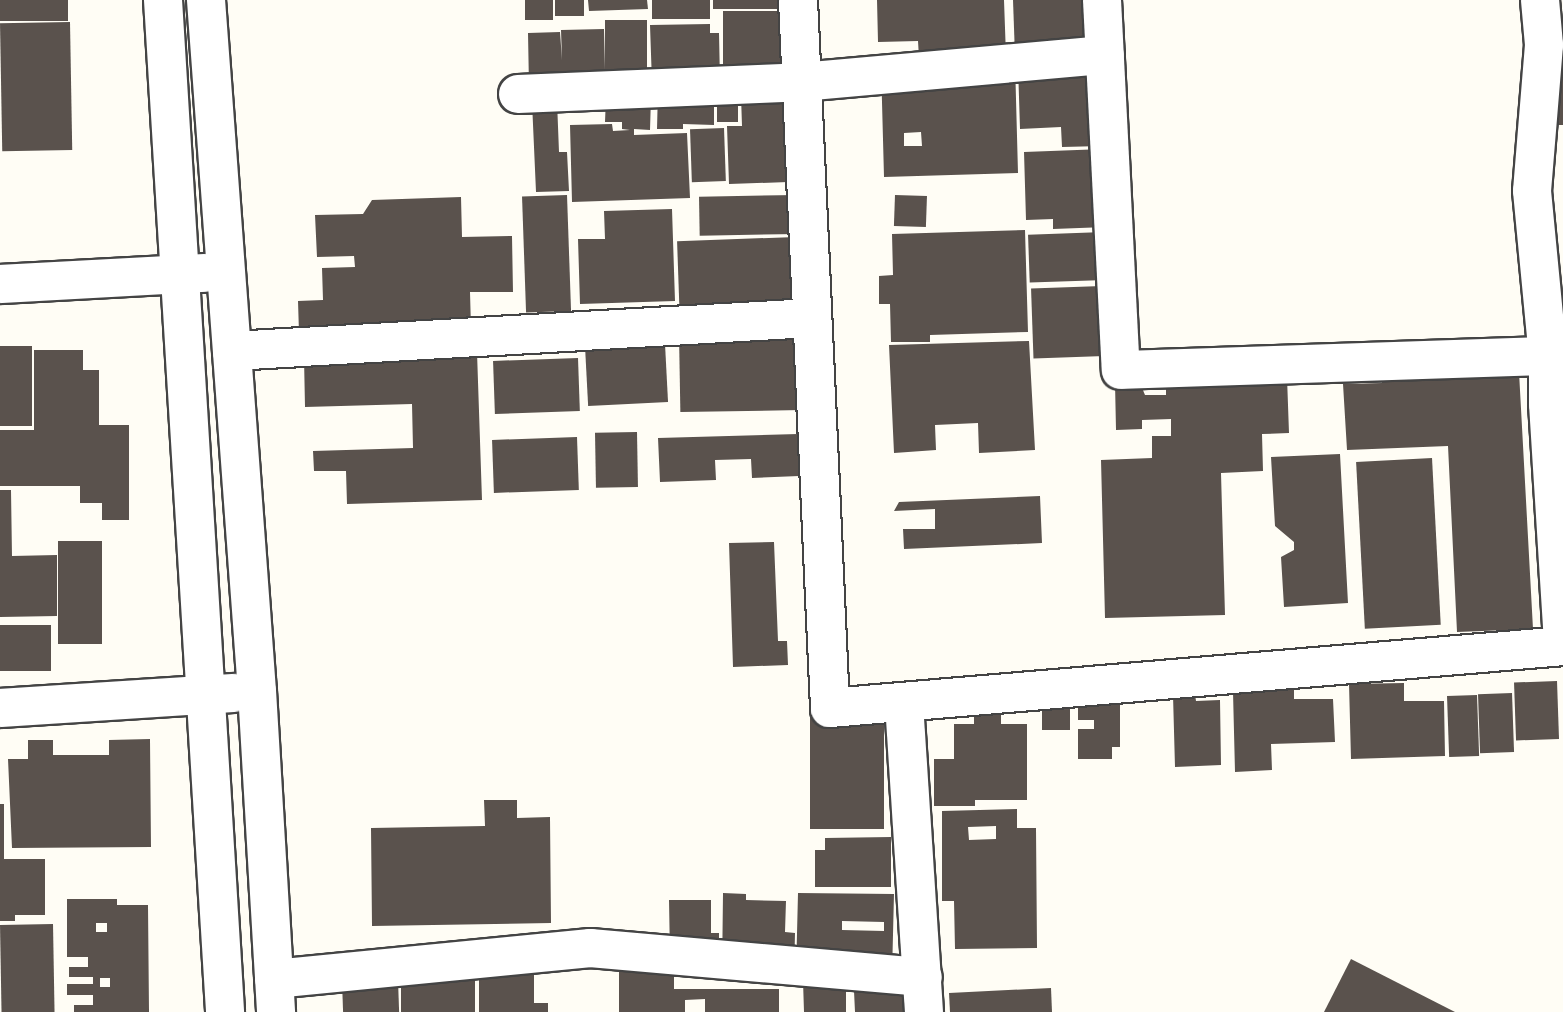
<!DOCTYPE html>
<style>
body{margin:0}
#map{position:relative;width:1563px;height:1012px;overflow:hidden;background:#fffdf5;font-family:"Crimson Pro",serif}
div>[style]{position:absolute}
.building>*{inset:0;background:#5a524d;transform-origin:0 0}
.roads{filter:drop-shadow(2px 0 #444) drop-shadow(-2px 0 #444) drop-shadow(0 2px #444) drop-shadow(0 -2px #444)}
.street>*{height:38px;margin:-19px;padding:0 19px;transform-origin:19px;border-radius:19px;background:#fff}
span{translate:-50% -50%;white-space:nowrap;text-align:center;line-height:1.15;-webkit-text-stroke:7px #fff;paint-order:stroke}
</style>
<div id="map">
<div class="building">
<div style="left:0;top:0;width:68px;height:21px"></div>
<div style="left:525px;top:0;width:28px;height:20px"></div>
<div style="left:555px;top:0;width:29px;height:16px"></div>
<div style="clip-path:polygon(588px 0,647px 0,648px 9px,589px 11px)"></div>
<div style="left:652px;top:0;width:58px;height:19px"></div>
<div style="left:713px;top:0;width:64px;height:9px"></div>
<div style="clip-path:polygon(877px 0,1004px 0,1006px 56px,919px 58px,918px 41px,878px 42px)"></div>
<div style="clip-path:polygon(1013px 0,1094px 0,1095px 48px,1015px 56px)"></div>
<div style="left:723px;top:11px;width:62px;height:67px"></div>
<div style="left:605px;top:20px;width:42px;height:60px"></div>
<div style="left:70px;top:22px;width:128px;height:70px;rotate:89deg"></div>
<div style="clip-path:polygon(710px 24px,710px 33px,719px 33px,720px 81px,652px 83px,650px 25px)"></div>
<div style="clip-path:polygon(604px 29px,605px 70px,595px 71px,595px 85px,529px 87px,528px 33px,560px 32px,562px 60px,561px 30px)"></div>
<div style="clip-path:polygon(1556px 57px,1563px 57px,1563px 125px,1558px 125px)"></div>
<div style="clip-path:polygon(evenodd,1015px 62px,1018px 173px,884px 177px,881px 65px,1015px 62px,921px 132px,922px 146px,904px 146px,904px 133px,921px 132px)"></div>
<div style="clip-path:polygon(1099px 64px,1102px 146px,1062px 147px,1061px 127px,1020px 129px,1018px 66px)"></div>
<div style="clip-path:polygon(658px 89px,714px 97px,714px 125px,683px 124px,683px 129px,657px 129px)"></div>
<div style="left:717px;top:94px;width:21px;height:28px"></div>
<div style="clip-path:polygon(785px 94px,788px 182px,729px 184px,727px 126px,742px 126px,741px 96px)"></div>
<div style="clip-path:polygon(606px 96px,651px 97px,650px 130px,634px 129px,634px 135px,687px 133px,690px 198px,572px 202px,570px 125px,612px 124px,613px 131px,630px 130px,622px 129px,622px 122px,605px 122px)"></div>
<div style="clip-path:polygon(557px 101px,559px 152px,567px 152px,569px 191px,536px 192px,532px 102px)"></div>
<div style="left:724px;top:128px;width:53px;height:34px;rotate:88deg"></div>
<div style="clip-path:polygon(1104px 149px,1106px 227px,1053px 229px,1053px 219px,1026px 220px,1024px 152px)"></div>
<div style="left:567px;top:195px;width:116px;height:45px;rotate:88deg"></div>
<div style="left:797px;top:195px;width:39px;height:98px;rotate:89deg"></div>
<div style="left:895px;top:195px;width:32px;height:31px;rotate:2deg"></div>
<div style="clip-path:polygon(461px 197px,462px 237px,512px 236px,513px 292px,470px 292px,471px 328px,299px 333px,298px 301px,323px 300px,322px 268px,355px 267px,354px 256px,317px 257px,315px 215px,363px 214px,372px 200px)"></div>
<div style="clip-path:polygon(672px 209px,675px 301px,580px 304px,578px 239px,605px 239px,604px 211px)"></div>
<div style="clip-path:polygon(1025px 230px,1028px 332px,930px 335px,930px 342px,891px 342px,890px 304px,879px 304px,879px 276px,893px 275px,892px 234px)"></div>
<div style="left:1104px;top:232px;width:48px;height:76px;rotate:88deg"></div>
<div style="left:796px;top:237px;width:66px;height:119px;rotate:88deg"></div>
<div style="left:1102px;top:286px;width:70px;height:71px;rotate:88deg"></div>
<div style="left:800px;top:333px;width:77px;height:121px;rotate:89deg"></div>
<div style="clip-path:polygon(1029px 341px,1035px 450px,979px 453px,978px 423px,935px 425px,936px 450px,894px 453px,889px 345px)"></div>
<div style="left:665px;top:344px;width:58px;height:80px;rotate:87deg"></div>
<div style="left:0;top:346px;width:32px;height:80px"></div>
<div style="clip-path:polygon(34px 350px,83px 350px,83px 370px,99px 370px,99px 425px,129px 425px,129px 520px,102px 520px,102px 503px,80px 503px,80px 486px,0 486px,0 430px,34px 430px)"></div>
<div style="clip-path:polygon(477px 352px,482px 500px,347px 504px,346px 471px,314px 471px,313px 451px,413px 448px,412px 404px,305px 407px,304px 358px)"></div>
<div style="left:578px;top:358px;width:53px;height:85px;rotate:88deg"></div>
<div style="clip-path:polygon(1382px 365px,1519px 372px,1533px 629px,1457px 632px,1448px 446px,1347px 450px,1343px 384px,1382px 383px)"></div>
<div style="clip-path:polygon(1287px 377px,1289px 433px,1262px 434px,1263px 471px,1221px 473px,1225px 615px,1105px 618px,1101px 460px,1152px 458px,1152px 436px,1171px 436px,1171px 419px,1142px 420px,1142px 429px,1116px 430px,1115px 383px,1140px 383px,1145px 395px,1166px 395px,1166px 380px)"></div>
<div style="left:637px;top:432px;width:55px;height:42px;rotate:89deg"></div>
<div style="clip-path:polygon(798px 434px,799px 476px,752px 478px,751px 459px,715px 460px,716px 480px,660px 482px,658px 438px)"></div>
<div style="left:577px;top:437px;width:53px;height:85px;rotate:88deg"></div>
<div style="clip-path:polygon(1340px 454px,1348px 603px,1284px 607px,1281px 557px,1294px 550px,1294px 542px,1275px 526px,1271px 457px)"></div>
<div style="left:1432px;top:458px;width:167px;height:76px;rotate:87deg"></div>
<div style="clip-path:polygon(0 490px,11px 490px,12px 556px,57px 555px,57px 616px,0 617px)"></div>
<div style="clip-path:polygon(1040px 496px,1042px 543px,904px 549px,903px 529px,935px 529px,935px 509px,894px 511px,899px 502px)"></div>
<div style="left:58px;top:541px;width:44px;height:103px"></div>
<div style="clip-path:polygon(774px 542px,778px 641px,787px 641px,788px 665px,733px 667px,729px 543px)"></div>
<div style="left:0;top:625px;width:51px;height:46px"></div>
<div style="left:1557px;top:681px;width:58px;height:43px;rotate:88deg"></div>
<div style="clip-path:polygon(1294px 683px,1294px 699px,1333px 699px,1335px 742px,1271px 744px,1272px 770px,1235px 772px,1233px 692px)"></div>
<div style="clip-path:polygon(1404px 683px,1404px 701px,1444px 701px,1445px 756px,1351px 759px,1349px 684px)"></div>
<div style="left:1512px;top:693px;width:59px;height:34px;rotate:88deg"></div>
<div style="clip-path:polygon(1195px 694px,1196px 701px,1220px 700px,1221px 765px,1175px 767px,1173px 695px)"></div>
<div style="left:1477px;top:695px;width:61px;height:30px;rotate:88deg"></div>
<div style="clip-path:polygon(1078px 696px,1120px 696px,1120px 747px,1112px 747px,1112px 759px,1078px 759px,1078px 729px,1094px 729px,1094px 720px,1078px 720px)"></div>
<div style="left:1042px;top:705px;width:28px;height:25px"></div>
<div style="clip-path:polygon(974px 710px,1001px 710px,1001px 724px,1027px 724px,1027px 800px,975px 800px,975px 806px,934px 806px,934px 759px,954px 759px,954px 724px,974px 724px)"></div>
<div style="left:884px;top:717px;width:112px;height:74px;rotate:90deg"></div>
<div style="clip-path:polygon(150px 739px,151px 847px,12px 848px,8px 759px,28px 759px,28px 740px,53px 740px,53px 755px,109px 755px,109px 740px)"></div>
<div style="clip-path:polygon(484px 800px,517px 800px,517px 818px,550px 817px,551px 923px,372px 926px,371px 828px,485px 826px)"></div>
<div style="clip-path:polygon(0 804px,4px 804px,4px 859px,45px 859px,45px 915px,15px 915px,15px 921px,0 921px)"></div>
<div style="clip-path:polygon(evenodd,1017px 809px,1017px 828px,1036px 828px,1037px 948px,955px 949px,954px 901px,942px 901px,942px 811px,1017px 809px,996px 826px,996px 839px,969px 840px,968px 827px,996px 826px)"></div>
<div style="clip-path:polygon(891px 837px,891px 887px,815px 887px,815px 850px,825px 850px,825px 838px)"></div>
<div style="clip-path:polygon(723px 893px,746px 894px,746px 900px,786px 901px,785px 932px,795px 933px,794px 976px,722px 975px)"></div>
<div style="clip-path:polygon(evenodd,798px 893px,894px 894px,892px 975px,796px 974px,798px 893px,842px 921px,884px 922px,884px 931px,842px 930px,842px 921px)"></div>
<div style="clip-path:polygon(evenodd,67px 899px,117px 899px,117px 905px,148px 905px,149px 1012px,74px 1012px,74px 1005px,93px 1005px,93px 995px,67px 995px,67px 984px,93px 984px,93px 977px,69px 977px,69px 967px,88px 967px,88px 957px,67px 957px,67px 899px,96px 923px,107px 923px,107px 932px,96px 932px,96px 923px,67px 899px,100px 978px,110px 978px,110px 987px,100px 987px,100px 978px)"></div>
<div style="clip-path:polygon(669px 900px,711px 900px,711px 933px,719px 933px,719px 972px,674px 972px,674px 989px,779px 989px,779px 1012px,705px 1012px,705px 999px,685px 1000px,685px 1012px,619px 1012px,619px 957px,670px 957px)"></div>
<div style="left:53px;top:924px;width:88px;height:53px;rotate:89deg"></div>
<div style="clip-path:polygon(1351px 959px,1455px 1012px,1324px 1012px)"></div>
<div style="clip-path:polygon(534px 970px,534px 1003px,548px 1003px,548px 1012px,479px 1012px,479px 971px)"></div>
<div style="left:475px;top:975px;width:37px;height:74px;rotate:90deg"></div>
<div style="left:398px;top:980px;width:32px;height:56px;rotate:88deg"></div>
<div style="clip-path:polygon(803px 981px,908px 981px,908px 1012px,855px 1012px,854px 991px,846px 991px,846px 1012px,804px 1012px)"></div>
<div style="clip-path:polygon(1051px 988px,1052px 1012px,950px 1012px,949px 993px)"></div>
</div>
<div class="roads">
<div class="street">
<div style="left:163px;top:0;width:1014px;rotate:86.49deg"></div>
<div style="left:206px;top:0;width:693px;rotate:85.78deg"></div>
<div style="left:257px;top:691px;width:322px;rotate:86.6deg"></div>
<div style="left:798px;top:0;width:709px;rotate:87.41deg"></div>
<div style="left:830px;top:708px;width:736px;rotate:-4.83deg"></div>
<div style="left:1102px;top:0;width:370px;rotate:87.1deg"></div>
<div style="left:1121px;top:370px;width:427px;rotate:-1.9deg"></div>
<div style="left:1540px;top:0;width:45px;rotate:84.9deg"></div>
<div style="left:1544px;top:45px;width:146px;rotate:94.7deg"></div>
<div style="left:1532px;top:191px;width:166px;rotate:84.5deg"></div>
<div style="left:1548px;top:356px;width:48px;rotate:90deg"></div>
<div style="left:1548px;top:404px;width:240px;rotate:86.4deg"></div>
<div style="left:518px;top:94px;width:283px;rotate:-2.4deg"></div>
<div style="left:801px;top:82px;width:305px;rotate:-5.1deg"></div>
<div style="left:0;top:284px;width:205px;rotate:-3.1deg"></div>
<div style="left:232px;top:351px;width:581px;rotate:-3.26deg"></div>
<div style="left:904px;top:703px;width:310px;rotate:86.3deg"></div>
<div style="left:0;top:708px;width:234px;rotate:-3.7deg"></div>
<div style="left:274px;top:979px;width:318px;rotate:-5.6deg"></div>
<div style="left:590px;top:948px;width:334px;rotate:5deg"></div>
</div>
</div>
</div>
